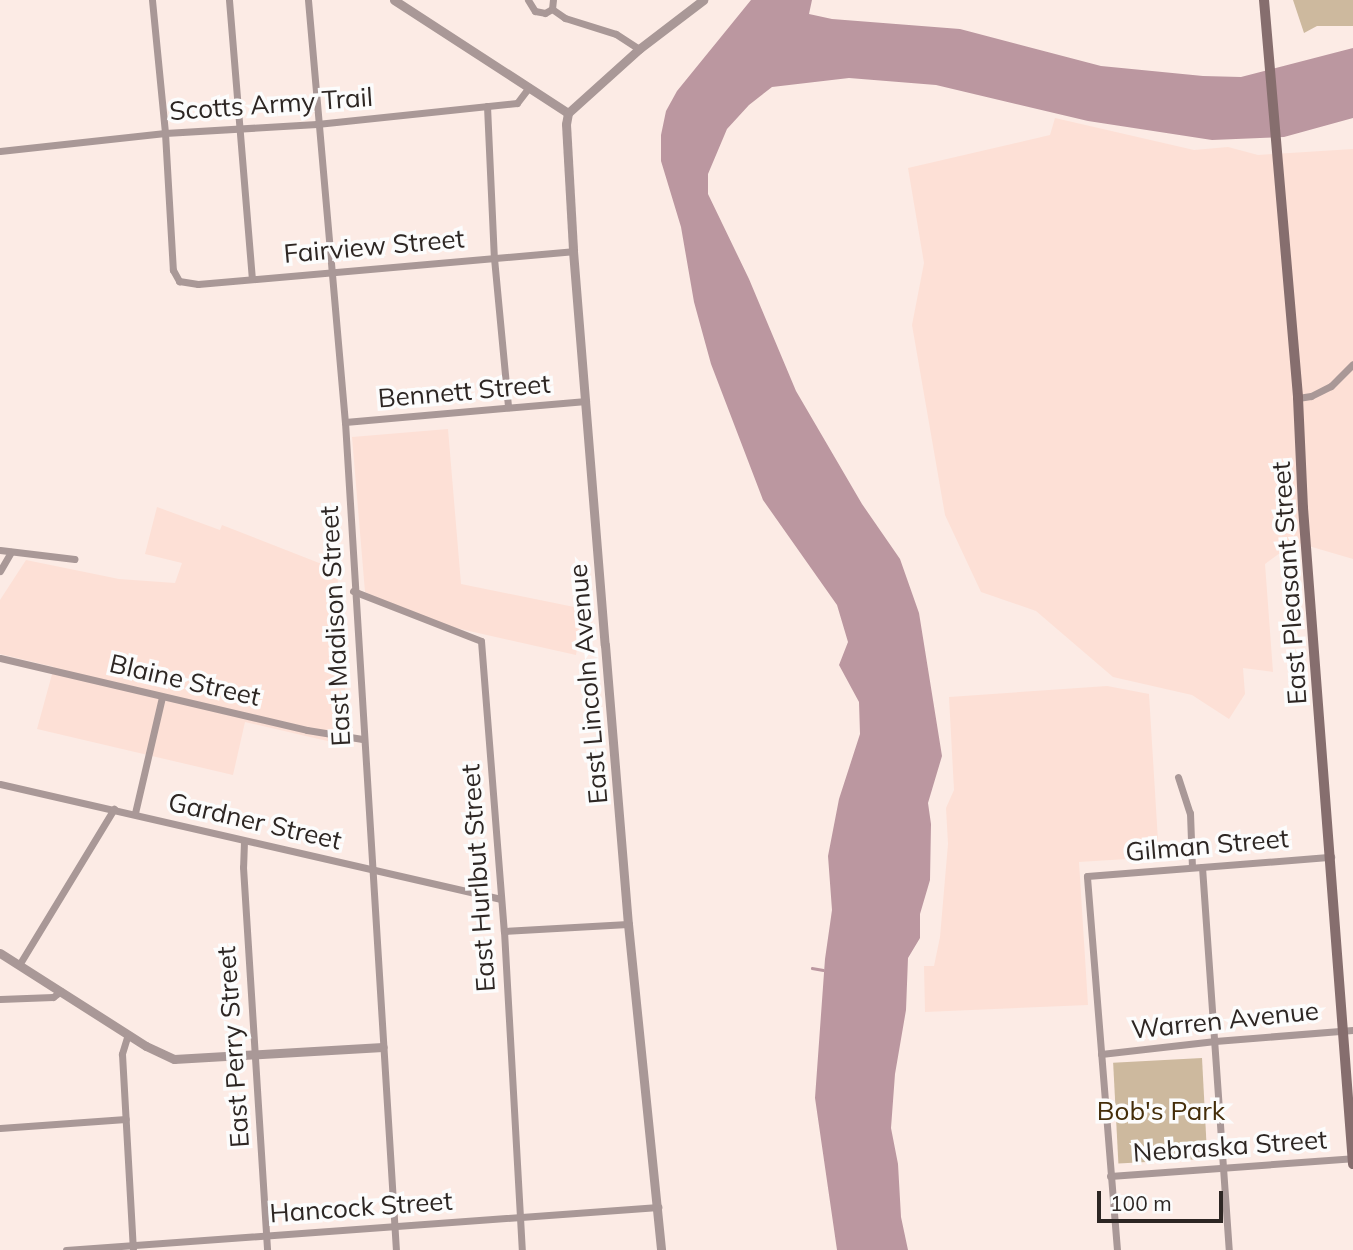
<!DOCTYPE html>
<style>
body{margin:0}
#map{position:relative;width:1353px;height:1250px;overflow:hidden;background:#fcebe5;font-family:Mulish,sans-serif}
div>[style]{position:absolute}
.built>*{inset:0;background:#fde0d6}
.green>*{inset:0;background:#cdb99e;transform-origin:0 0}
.water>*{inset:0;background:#bb97a0}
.stream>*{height:2.5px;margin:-1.25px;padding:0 1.25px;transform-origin:1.25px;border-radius:1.25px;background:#bb97a0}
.minor>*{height:7px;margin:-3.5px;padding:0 3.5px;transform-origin:3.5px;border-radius:3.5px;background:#a99897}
.tertiary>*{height:9px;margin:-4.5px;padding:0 4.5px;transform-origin:4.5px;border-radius:4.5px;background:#a99897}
.secondary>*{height:10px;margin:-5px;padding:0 5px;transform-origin:5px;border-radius:5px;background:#866e6e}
span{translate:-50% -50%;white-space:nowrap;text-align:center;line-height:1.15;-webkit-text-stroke:7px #fcfcfc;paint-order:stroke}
.street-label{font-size:26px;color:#2d2623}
.park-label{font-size:26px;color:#442d09}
.scale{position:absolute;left:1097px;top:1191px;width:126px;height:32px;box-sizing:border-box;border:4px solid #2d2623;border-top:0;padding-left:9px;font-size:21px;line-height:24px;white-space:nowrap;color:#2d2623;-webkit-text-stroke:5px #fcfcfc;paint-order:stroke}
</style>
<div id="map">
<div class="built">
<div style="clip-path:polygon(1055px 118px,1194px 150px,1228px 147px,1258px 155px,1353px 149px,1353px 559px,1295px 542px,1265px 564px,1273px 672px,1243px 668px,1245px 694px,1229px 719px,1192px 695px,1113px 677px,1036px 611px,981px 592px,945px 515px,912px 325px,924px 263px,908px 168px,1050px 135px)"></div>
<div style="clip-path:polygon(448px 429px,461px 584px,584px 609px,576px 655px,434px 623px,365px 592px,352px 437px)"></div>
<div style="clip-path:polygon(157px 507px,220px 530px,222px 525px,337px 570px,349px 746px,245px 722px,233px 775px,37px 729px,54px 667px,0 654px,0 600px,26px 560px,119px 579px,175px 583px,182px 563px,145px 554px)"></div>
<div style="clip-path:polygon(1107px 686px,1149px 694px,1159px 857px,1079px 862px,1088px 1005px,925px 1012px,924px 966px,934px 966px,940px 937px,948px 844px,946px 808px,954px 790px,949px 697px)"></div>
</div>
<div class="green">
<div style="clip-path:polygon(1293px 0,1353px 0,1353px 26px,1317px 26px,1304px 33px)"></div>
<div style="left:1202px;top:1058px;width:101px;height:89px;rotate:87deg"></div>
</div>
<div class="water">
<div style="clip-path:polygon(751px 0,812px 0,809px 14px,832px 19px,960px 29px,1101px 66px,1203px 76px,1241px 77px,1353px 48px,1353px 118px,1284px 137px,1212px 140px,1088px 121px,936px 85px,849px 78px,772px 87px,749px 105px,727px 129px,708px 174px,708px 194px,749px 279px,796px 391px,862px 504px,900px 559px,919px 613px,942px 756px,928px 803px,931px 824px,930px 880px,920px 914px,920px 938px,908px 958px,906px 1010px,895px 1074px,891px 1128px,898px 1164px,901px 1217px,908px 1250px,837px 1250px,815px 1098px,825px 959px,832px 910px,828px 856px,839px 799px,860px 734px,859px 702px,839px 665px,848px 642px,837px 605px,763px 500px,711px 364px,694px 302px,681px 227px,661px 161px,661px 135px,666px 111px,677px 91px)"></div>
</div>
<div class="stream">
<div style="left:812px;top:968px;width:11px;rotate:10deg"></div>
</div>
<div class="minor">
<div style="left:152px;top:0;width:134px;rotate:84.4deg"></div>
<div style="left:165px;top:133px;width:137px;rotate:86.7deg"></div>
<div style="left:173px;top:270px;width:13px;rotate:61deg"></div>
<div style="left:179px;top:281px;width:19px;rotate:9deg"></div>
<div style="left:198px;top:284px;width:376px;rotate:-5deg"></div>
<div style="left:229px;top:0;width:279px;rotate:85.3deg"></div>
<div style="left:308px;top:0;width:424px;rotate:85deg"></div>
<div style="left:345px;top:422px;width:830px;rotate:86.48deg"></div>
<div style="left:528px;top:0;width:13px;rotate:58deg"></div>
<div style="left:535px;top:11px;width:10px;rotate:11deg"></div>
<div style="left:545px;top:13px;width:8px;rotate:-30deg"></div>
<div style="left:552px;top:9px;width:9px;rotate:-84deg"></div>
<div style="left:552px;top:9px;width:16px;rotate:35deg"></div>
<div style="left:565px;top:18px;width:53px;rotate:17.4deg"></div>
<div style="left:616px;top:34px;width:27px;rotate:33deg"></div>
<div style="left:487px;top:106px;width:152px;rotate:87.4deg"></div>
<div style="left:494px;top:258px;width:150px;rotate:84.6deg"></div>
<div style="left:0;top:151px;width:166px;rotate:-6.2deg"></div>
<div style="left:165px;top:133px;width:152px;rotate:-3.4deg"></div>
<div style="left:317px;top:124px;width:201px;rotate:-6deg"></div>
<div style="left:517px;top:103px;width:20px;rotate:-53deg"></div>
<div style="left:1298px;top:398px;width:13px;rotate:-9deg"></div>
<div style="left:1311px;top:396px;width:22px;rotate:-27deg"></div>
<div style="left:1331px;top:386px;width:31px;rotate:-45deg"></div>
<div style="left:345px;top:422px;width:242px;rotate:-5deg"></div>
<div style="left:0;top:550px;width:75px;rotate:6.9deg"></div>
<div style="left:0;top:571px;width:22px;rotate:-60deg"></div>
<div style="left:353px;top:591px;width:137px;rotate:21.3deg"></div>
<div style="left:481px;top:641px;width:291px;rotate:85.5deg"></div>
<div style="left:504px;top:931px;width:320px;rotate:86.8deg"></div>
<div style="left:0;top:658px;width:315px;rotate:13.2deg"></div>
<div style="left:307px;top:730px;width:56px;rotate:9.3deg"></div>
<div style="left:1178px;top:777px;width:38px;rotate:72deg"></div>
<div style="left:1190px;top:813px;width:54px;rotate:87.9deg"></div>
<div style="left:0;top:784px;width:514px;rotate:12.93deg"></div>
<div style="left:135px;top:813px;width:119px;rotate:-76.9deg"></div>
<div style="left:244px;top:841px;width:26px;rotate:92deg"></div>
<div style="left:243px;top:867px;width:384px;rotate:86.4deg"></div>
<div style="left:1202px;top:867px;width:384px;rotate:86deg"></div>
<div style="left:504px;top:931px;width:124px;rotate:-3.2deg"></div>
<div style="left:19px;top:965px;width:183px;rotate:-58.7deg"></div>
<div style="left:0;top:999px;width:53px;rotate:-2.2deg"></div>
<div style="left:53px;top:997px;width:10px;rotate:-37deg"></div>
<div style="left:128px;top:1034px;width:21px;rotate:107deg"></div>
<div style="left:122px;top:1054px;width:196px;rotate:86.8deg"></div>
<div style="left:1101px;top:1054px;width:115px;rotate:-6.5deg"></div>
<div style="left:1215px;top:1041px;width:138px;rotate:-4.6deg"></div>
<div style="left:0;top:1128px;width:126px;rotate:-4.1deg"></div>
<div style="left:1110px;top:1176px;width:244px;rotate:-4.2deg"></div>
<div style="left:66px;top:1250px;width:594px;rotate:-4.15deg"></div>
<div style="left:1117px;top:1250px;width:375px;rotate:-94.6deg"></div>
<div style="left:1087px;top:876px;width:245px;rotate:-4.5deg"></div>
</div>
<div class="tertiary">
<div style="left:394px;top:0;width:207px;rotate:33deg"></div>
<div style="left:568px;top:113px;width:11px;rotate:100deg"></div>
<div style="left:566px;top:124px;width:127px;rotate:86.8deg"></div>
<div style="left:573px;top:251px;width:395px;rotate:85.4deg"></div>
<div style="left:605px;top:645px;width:280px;rotate:85.3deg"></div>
<div style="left:628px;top:924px;width:328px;rotate:84.2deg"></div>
<div style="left:568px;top:113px;width:96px;rotate:-42deg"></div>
<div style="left:639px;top:49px;width:81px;rotate:-37.4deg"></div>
<div style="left:0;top:953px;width:173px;rotate:32.5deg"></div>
<div style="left:146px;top:1046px;width:31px;rotate:25deg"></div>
<div style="left:174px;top:1059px;width:209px;rotate:-3.3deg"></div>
</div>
<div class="secondary">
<div style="left:1264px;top:0;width:399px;rotate:85.1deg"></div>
<div style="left:1298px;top:398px;width:110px;rotate:87.4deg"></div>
<div style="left:1303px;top:508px;width:658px;rotate:85.64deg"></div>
</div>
<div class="street-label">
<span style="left:271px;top:104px;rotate:-4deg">Scotts Army Trail</span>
<span style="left:374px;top:246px;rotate:-5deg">Fairview Street</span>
<span style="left:464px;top:391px;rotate:-5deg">Bennett Street</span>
<span style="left:1289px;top:583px;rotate:-94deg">East Pleasant Street</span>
<span style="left:335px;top:626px;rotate:-93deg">East Madison Street</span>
<span style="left:185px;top:680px;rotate:13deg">Blaine Street</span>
<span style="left:588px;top:684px;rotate:-95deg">East Lincoln Avenue</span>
<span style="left:255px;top:821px;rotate:13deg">Gardner Street</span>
<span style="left:1207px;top:845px;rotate:-5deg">Gilman Street</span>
<span style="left:478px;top:878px;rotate:-94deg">East Hurlbut Street</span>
<span style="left:1225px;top:1020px;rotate:-6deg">Warren Avenue</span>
<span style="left:233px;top:1047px;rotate:-94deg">East Perry Street</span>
<span style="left:1230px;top:1146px;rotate:-4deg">Nebraska Street</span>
<span style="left:361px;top:1207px;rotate:-4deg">Hancock Street</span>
</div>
<div class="park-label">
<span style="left:1161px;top:1111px">Bob's Park</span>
</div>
<div class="scale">100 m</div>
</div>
